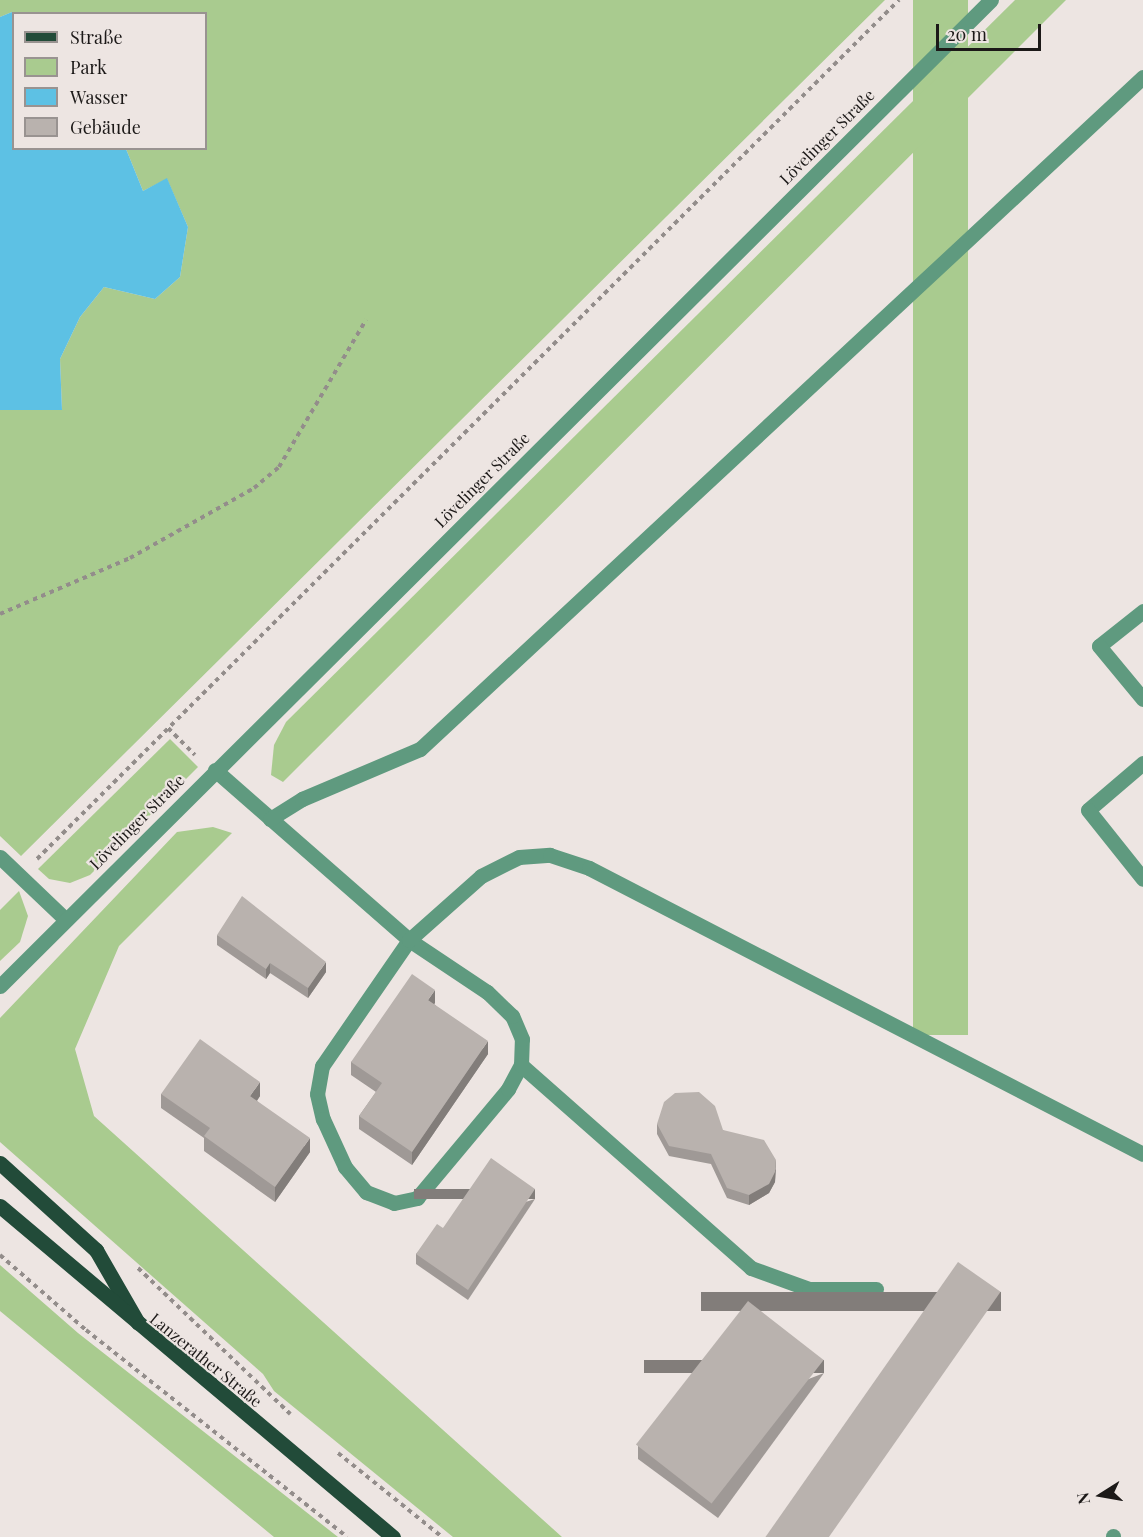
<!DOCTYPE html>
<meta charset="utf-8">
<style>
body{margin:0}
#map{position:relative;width:1143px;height:1537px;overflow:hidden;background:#ede5e2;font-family:"Playfair Display",serif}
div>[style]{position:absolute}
.green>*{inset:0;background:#a9cb8f;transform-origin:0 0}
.water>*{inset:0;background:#5dc1e4}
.path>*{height:4px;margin-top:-2px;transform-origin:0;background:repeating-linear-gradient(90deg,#938d8b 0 4.5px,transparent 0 9px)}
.minor>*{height:15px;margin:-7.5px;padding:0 7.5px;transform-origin:7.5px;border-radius:7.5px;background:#5f9a7f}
.major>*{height:15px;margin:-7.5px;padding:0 7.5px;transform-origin:7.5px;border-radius:7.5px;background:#224b39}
.wall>*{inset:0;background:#9f9996}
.shaded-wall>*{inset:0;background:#827d7a;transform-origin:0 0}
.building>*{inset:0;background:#b9b2ae;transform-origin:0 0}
span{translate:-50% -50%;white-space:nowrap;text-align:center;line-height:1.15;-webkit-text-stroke:4.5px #ede5e2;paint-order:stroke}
.street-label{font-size:16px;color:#1c1918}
.legend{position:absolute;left:12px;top:12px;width:195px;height:138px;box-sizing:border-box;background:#ede5e2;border:2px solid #999391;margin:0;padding:8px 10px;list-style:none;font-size:18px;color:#1c1918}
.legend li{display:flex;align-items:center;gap:12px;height:30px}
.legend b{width:30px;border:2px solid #999391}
.north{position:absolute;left:1071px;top:1465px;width:60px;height:60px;-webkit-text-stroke:4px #ede5e2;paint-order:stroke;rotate:259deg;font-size:16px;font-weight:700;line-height:24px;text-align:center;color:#1c1918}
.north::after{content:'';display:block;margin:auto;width:21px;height:27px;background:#1c1918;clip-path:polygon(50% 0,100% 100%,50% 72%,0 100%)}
.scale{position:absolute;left:936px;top:24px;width:105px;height:27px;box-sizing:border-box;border:3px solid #1c1918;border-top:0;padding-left:8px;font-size:18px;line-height:21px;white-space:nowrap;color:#1c1918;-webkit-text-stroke:4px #ede5e2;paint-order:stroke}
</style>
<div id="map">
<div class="green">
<div style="clip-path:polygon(0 0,885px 0,21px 856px,0 836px,0 410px,62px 410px,60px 359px,80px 317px,104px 287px,155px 299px,180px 277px,188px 227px,167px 179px,143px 191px,126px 149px,206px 148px,206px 14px,12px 12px,0 17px)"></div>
<div style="left:913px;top:0;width:55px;height:1035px"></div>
<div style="clip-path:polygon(1015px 0,1066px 0,283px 782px,271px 775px,274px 745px,286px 722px)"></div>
<div style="clip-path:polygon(170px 739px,198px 767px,90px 875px,70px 883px,49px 879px,38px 869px)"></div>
<div style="clip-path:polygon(213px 827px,232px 833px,119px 946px,75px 1049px,94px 1116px,562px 1537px,453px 1537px,274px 1391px,263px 1374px,0 1142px,0 1018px,177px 832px)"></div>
<div style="clip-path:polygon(19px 891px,28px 916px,20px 942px,0 961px,0 910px)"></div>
<div style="clip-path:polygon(0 1265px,78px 1333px,338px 1537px,274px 1537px,0 1311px)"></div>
</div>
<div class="water">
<div style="clip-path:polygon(12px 12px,14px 148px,126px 149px,143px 191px,167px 178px,188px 227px,180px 277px,155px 299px,104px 287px,80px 317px,60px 359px,62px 410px,0 410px,0 17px)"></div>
</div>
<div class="path">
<div style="left:0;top:614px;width:142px;rotate:-23.3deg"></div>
<div style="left:130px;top:558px;width:142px;rotate:-29.4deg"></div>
<div style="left:254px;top:488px;width:33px;rotate:-40deg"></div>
<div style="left:279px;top:467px;width:171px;rotate:-59.4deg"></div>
<div style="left:168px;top:728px;width:38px;rotate:45deg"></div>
<div style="left:37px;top:859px;width:1217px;rotate:-44.9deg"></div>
<div style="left:0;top:1255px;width:114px;rotate:41.1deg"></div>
<div style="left:86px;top:1330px;width:333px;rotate:38.4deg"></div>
<div style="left:138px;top:1268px;width:211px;rotate:43.8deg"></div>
<div style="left:338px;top:1453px;width:134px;rotate:38.9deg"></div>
</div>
<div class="minor">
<div style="left:1143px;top:611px;width:56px;rotate:141.5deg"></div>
<div style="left:1099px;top:646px;width:69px;rotate:50.3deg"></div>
<div style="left:1143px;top:763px;width:72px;rotate:139.5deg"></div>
<div style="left:1088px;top:810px;width:88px;rotate:51.4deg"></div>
<div style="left:215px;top:770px;width:258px;rotate:41.2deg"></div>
<div style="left:409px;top:940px;width:153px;rotate:124.6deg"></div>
<div style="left:322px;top:1066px;width:28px;rotate:100deg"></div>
<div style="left:317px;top:1094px;width:26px;rotate:77deg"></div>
<div style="left:323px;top:1119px;width:53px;rotate:65.4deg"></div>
<div style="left:345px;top:1167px;width:33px;rotate:50deg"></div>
<div style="left:366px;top:1192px;width:30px;rotate:21deg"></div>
<div style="left:394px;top:1203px;width:24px;rotate:-12deg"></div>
<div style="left:417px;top:1198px;width:142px;rotate:-50.1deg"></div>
<div style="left:508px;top:1089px;width:27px;rotate:-62deg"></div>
<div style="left:521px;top:1065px;width:26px;rotate:-88deg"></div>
<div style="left:522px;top:1039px;width:25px;rotate:-113deg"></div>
<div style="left:512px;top:1016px;width:35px;rotate:-136deg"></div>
<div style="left:487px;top:992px;width:94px;rotate:-146.3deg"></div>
<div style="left:409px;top:940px;width:96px;rotate:-41.6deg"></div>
<div style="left:481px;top:876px;width:42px;rotate:-26.6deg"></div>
<div style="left:519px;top:857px;width:31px;rotate:-4deg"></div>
<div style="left:550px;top:855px;width:41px;rotate:18.4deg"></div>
<div style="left:589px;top:868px;width:623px;rotate:27.3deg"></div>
<div style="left:270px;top:819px;width:38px;rotate:-32deg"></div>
<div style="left:302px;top:799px;width:128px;rotate:-23deg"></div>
<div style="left:420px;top:749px;width:987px;rotate:-42.91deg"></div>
<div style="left:0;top:857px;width:90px;rotate:43.6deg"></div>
<div style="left:0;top:986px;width:1398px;rotate:-44.86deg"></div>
<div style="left:521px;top:1065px;width:307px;rotate:41.4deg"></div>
<div style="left:751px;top:1268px;width:62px;rotate:19.9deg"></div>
<div style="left:809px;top:1289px;width:67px"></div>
<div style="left:1113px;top:1536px;width:1px;rotate:90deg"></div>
</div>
<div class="major">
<div style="left:0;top:1163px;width:130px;rotate:42.2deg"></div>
<div style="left:96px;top:1250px;width:84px;rotate:60.1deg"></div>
<div style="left:0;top:1206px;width:514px;rotate:40.11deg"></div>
</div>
<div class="wall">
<div style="clip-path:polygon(217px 935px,326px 972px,308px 998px,270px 973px,266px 979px,217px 945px)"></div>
<div style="clip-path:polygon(435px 1003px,434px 1004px,488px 1054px,412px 1165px,359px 1129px,359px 1116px,376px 1092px,351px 1075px,351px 1062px)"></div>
<div style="clip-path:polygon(161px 1094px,260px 1096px,257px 1101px,310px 1152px,275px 1202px,204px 1151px,204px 1138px,161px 1108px)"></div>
<div style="clip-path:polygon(657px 1124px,723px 1130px,776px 1170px,775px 1182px,769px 1193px,749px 1205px,727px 1198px,711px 1164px,669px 1156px,657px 1134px)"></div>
<div style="clip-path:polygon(535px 1199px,468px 1300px,416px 1264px,416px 1254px,443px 1228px)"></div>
<div style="clip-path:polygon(824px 1373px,718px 1518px,638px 1459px,638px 1446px)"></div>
</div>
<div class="shaded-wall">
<div style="clip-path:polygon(326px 962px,326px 972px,308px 998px,308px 988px)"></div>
<div style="clip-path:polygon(270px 963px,270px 973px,266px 979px,266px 969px)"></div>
<div style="clip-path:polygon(435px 990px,435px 1003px,428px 1013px,428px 1000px)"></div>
<div style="clip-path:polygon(488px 1041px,488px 1054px,412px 1165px,412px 1152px)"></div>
<div style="clip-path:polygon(260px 1082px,260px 1096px,250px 1110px,250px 1096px)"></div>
<div style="clip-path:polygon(310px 1138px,310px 1152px,275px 1202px,275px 1187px)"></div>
<div style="clip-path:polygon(776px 1160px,775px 1182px,769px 1193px,749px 1205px,749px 1195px)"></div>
<div style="left:535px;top:1189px;width:10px;height:121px;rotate:90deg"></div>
<div style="left:1001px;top:1292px;width:19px;height:300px;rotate:90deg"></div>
<div style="left:824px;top:1360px;width:13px;height:180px;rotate:90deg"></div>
</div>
<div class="building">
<div style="clip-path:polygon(242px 896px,326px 962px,308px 988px,270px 963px,266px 969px,217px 935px)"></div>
<div style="clip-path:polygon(412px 974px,435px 990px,428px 1000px,488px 1041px,412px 1152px,359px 1116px,382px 1083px,351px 1062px)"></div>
<div style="clip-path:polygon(200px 1039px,260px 1082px,250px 1096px,310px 1138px,275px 1187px,204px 1136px,210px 1128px,161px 1094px)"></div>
<div style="clip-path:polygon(699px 1092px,715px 1106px,723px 1130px,764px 1140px,776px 1160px,775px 1172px,769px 1184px,749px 1195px,727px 1188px,711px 1154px,669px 1146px,657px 1124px,664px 1102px,675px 1093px)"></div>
<div style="clip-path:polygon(491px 1158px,535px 1189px,468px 1290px,416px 1254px,437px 1224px,443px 1228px)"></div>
<div style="left:958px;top:1262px;width:52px;height:337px;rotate:35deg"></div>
<div style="left:748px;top:1301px;width:96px;height:182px;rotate:38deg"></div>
</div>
<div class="street-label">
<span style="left:827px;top:137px;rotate:-45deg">Lövelinger Straße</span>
<span style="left:482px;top:480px;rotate:-45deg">Lövelinger Straße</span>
<span style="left:137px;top:822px;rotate:-45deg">Lövelinger Straße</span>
<span style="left:206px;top:1360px;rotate:39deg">Lanzerather Straße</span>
</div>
<ul class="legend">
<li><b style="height:8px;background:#224b39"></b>Straße</li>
<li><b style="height:16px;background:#a9cb8f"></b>Park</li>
<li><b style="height:16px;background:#5dc1e4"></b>Wasser</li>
<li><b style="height:16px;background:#b9b2ae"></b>Gebäude</li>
</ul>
<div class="north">N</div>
<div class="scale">20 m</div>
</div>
